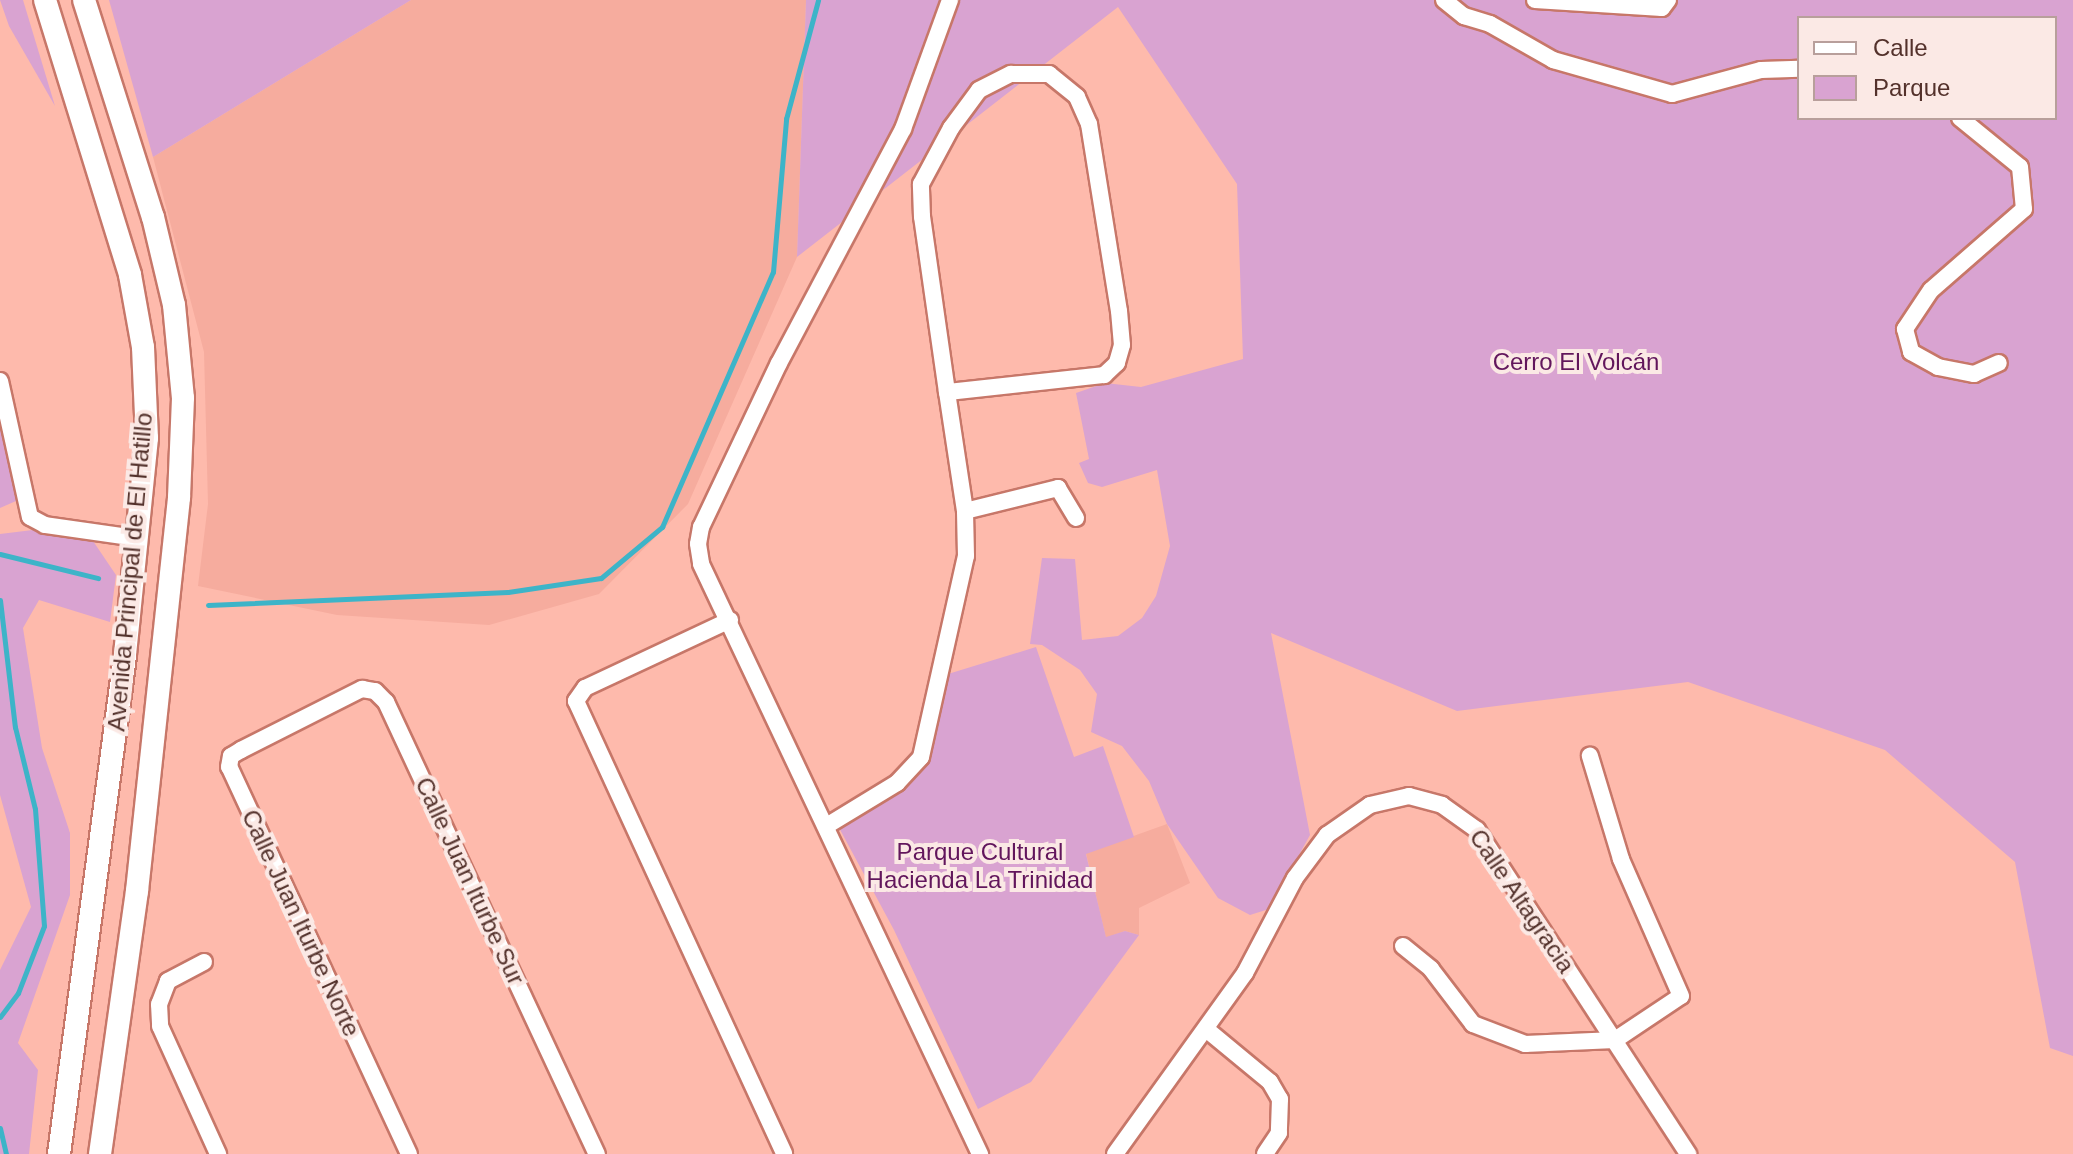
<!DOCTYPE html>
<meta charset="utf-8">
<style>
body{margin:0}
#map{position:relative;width:2073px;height:1154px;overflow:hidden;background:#febaac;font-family:Helvetica,sans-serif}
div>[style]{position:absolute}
.built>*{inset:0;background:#f6ac9e}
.green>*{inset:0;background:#d9a3d1}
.stream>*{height:5px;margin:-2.5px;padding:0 2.5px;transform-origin:2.5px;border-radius:2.5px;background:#3db4c8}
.roads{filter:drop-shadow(2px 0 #c77769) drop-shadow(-2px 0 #c77769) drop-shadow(0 2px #c77769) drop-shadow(0 -2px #c77769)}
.street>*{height:16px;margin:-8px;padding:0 8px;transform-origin:8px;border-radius:8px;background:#fff}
.secondary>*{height:22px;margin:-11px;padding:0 11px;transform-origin:11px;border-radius:11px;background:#fff}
span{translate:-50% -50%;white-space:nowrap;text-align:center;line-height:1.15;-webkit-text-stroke:8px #fbe9e5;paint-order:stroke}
.park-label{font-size:24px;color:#62165c}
.street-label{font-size:24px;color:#53312b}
.legend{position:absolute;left:1797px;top:16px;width:260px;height:104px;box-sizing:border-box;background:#fbe9e5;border:2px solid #b89f9b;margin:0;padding:10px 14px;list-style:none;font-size:24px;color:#53312b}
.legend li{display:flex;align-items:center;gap:16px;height:40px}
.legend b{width:40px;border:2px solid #b89f9b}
</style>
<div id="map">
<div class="built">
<div style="clip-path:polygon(411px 0,806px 0,797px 257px,688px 504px,599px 594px,489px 625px,337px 615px,198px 586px,208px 504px,204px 352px,153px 157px)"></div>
<div style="clip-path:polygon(1167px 824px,1190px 883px,1139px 908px,1139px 935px,1125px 931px,1106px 938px,1086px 853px)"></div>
</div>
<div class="green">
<div style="clip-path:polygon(0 0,23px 0,55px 106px,9px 26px)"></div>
<div style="clip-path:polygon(109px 0,411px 0,153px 157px)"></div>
<div style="clip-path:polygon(evenodd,806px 0,2073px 0,2073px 1056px,2050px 1048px,2015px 862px,1885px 750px,1688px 682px,1457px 711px,1271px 633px,1310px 835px,1269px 909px,1250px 915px,1218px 898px,1167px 824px,1149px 781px,1122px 746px,1091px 732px,1097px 694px,1080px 670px,1042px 645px,1030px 644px,1042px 558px,1075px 559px,1082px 640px,1118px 636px,1142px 618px,1156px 596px,1170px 546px,1157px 470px,1102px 487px,1088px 483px,1079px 463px,1089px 459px,1076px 393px,1105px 383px,1141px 387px,1243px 359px,1237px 184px,1118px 7px,797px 257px,806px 0,1799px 18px,2055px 18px,2055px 118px,1799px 118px,1799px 18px)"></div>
<div style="clip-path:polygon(0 421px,16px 501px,0 508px)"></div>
<div style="clip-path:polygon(41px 529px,93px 541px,116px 575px,110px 622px,39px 600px,23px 628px,42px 748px,70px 833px,70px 895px,18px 1043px,38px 1070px,29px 1154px,0 1154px,0 970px,31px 907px,0 795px,0 534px)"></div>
<div style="clip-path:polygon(1036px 647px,1074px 757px,1103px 746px,1134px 837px,1086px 854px,1106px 937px,1125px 931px,1139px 935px,1031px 1082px,978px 1109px,894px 930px,837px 824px,916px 778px,948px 674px)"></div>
</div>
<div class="stream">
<div style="left:0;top:554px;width:101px;rotate:13.8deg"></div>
<div style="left:0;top:600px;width:128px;rotate:83.3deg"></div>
<div style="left:15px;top:727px;width:84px;rotate:76.3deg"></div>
<div style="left:35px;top:809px;width:117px;rotate:85.6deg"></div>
<div style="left:44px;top:926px;width:72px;rotate:111.2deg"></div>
<div style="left:18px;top:993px;width:30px;rotate:127deg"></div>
<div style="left:208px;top:605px;width:300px;rotate:-2.5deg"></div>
<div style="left:508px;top:592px;width:94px;rotate:-8.6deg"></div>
<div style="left:601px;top:578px;width:80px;rotate:-39.9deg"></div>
<div style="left:662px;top:527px;width:278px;rotate:-66.5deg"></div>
<div style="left:773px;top:272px;width:154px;rotate:-85.1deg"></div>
<div style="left:786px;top:119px;width:123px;rotate:-74.9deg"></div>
<div style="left:0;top:1128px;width:27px;rotate:77deg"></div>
</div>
<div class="roads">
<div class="street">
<div style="left:950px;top:0;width:137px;rotate:110deg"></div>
<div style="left:903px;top:129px;width:265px;rotate:117.9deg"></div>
<div style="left:779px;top:363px;width:182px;rotate:115.4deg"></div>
<div style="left:701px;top:527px;width:17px;rotate:100deg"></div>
<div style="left:698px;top:544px;width:20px;rotate:81deg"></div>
<div style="left:701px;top:564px;width:653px;rotate:64.69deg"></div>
<div style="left:1444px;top:0;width:26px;rotate:39deg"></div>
<div style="left:1464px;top:16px;width:27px;rotate:17deg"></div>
<div style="left:1490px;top:24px;width:73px;rotate:29.7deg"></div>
<div style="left:1553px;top:60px;width:124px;rotate:15.9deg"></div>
<div style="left:1672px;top:94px;width:92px;rotate:-15.1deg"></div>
<div style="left:1761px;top:70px;width:38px;rotate:-2deg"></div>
<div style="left:1535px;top:0;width:127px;rotate:3.6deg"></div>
<div style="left:1662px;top:8px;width:10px;rotate:-53deg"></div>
<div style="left:1960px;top:118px;width:77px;rotate:39.2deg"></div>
<div style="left:2020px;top:167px;width:42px;rotate:84.6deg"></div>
<div style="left:2024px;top:209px;width:123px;rotate:138.9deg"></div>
<div style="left:1931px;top:290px;width:47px;rotate:123.7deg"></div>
<div style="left:1905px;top:329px;width:24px;rotate:75deg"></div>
<div style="left:1911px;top:352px;width:31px;rotate:29deg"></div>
<div style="left:1938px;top:367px;width:37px;rotate:11deg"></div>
<div style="left:1974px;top:374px;width:27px;rotate:-24deg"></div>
<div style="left:0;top:381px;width:139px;rotate:77.6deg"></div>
<div style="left:30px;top:517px;width:17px;rotate:28deg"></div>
<div style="left:45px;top:525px;width:92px;rotate:8.1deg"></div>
<div style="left:965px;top:511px;width:96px;rotate:-13.9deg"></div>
<div style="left:1058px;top:488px;width:35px;rotate:59deg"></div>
<div style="left:730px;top:620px;width:160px;rotate:154.9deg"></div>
<div style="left:585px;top:688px;width:16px;rotate:125deg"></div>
<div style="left:576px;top:701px;width:498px;rotate:65.3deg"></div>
<div style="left:828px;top:825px;width:81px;rotate:-31.3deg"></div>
<div style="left:897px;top:783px;width:35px;rotate:-47deg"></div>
<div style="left:921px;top:757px;width:206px;rotate:-77.4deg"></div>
<div style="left:966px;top:556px;width:45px;rotate:-91.3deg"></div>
<div style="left:965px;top:511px;width:120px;rotate:-98.6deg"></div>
<div style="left:947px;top:392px;width:177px;rotate:-98.1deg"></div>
<div style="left:922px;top:217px;width:33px;rotate:-92deg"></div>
<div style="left:921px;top:184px;width:64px;rotate:-61.8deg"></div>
<div style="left:951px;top:128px;width:47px;rotate:-53.6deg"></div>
<div style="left:979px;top:90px;width:36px;rotate:-27deg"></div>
<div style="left:1011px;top:74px;width:38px"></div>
<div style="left:1049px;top:74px;width:36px;rotate:39deg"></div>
<div style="left:1077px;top:97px;width:30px;rotate:66deg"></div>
<div style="left:1089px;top:124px;width:189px;rotate:80.9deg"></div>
<div style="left:1119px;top:311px;width:34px;rotate:85deg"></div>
<div style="left:1122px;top:345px;width:19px;rotate:106deg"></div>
<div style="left:1117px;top:363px;width:18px;rotate:137deg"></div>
<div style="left:1104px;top:375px;width:158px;rotate:173.8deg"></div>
<div style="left:1403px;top:946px;width:36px;rotate:39deg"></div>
<div style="left:1431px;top:969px;width:69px;rotate:52.6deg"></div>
<div style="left:1473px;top:1024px;width:56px;rotate:21deg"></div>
<div style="left:1525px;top:1044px;width:90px;rotate:-2.5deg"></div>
<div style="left:1615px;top:1040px;width:79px;rotate:-33.7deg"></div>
<div style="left:1681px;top:996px;width:150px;rotate:-113.7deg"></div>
<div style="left:1621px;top:859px;width:108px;rotate:-106.8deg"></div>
<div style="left:204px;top:962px;width:41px;rotate:152.2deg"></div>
<div style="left:168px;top:981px;width:25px;rotate:111deg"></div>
<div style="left:159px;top:1004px;width:22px;rotate:87deg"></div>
<div style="left:160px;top:1026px;width:141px;rotate:65.6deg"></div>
<div style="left:1206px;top:1029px;width:83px;rotate:39.6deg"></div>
<div style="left:1270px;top:1082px;width:20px;rotate:60deg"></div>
<div style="left:1280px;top:1099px;width:34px;rotate:92deg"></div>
<div style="left:1279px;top:1133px;width:25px;rotate:124deg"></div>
<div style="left:409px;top:1154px;width:427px;rotate:-114.9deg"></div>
<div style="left:229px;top:767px;width:11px;rotate:-80deg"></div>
<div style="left:231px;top:756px;width:12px;rotate:-31deg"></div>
<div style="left:241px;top:750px;width:136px;rotate:-26.8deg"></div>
<div style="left:362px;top:689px;width:13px;rotate:9deg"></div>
<div style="left:375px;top:691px;width:16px;rotate:45deg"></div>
<div style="left:386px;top:702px;width:499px;rotate:65deg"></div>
<div style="left:1115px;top:1154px;width:223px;rotate:-54.3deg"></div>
<div style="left:1245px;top:973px;width:107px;rotate:-62.2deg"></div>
<div style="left:1295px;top:878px;width:54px;rotate:-53.3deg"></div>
<div style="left:1327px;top:835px;width:52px;rotate:-34.9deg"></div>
<div style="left:1370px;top:805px;width:40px;rotate:-13deg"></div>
<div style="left:1409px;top:796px;width:34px;rotate:15deg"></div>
<div style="left:1442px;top:805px;width:43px;rotate:35.5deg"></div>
<div style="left:1477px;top:830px;width:387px;rotate:56.9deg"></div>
</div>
<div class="secondary">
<div style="left:45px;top:0;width:288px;rotate:72.8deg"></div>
<div style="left:130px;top:275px;width:73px;rotate:79.8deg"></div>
<div style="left:143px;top:347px;width:91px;rotate:87.5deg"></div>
<div style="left:147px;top:438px;width:219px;rotate:95.8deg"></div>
<div style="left:125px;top:656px;width:502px;rotate:97.55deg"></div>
<div style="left:84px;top:0;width:228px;rotate:72.4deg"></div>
<div style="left:153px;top:217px;width:90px;rotate:76.6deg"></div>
<div style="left:174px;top:305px;width:93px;rotate:84.5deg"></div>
<div style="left:183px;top:398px;width:100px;rotate:92.3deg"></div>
<div style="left:179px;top:498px;width:395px;rotate:96.1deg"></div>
<div style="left:137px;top:891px;width:266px;rotate:98deg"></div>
</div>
</div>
<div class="park-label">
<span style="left:1576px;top:362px">Cerro El Volcán</span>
<span style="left:980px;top:866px">Parque Cultural<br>Hacienda La Trinidad</span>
</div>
<div class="street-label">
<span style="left:130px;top:572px;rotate:-85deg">Avenida Principal de El Hatillo</span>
<span style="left:470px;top:881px;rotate:65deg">Calle Juan Iturbe Sur</span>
<span style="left:1522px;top:901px;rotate:56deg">Calle Altagracia</span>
<span style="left:301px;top:923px;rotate:65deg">Calle Juan Iturbe Norte</span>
</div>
<ul class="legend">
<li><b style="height:10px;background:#fff"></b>Calle</li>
<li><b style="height:22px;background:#d9a3d1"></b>Parque</li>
</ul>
</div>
